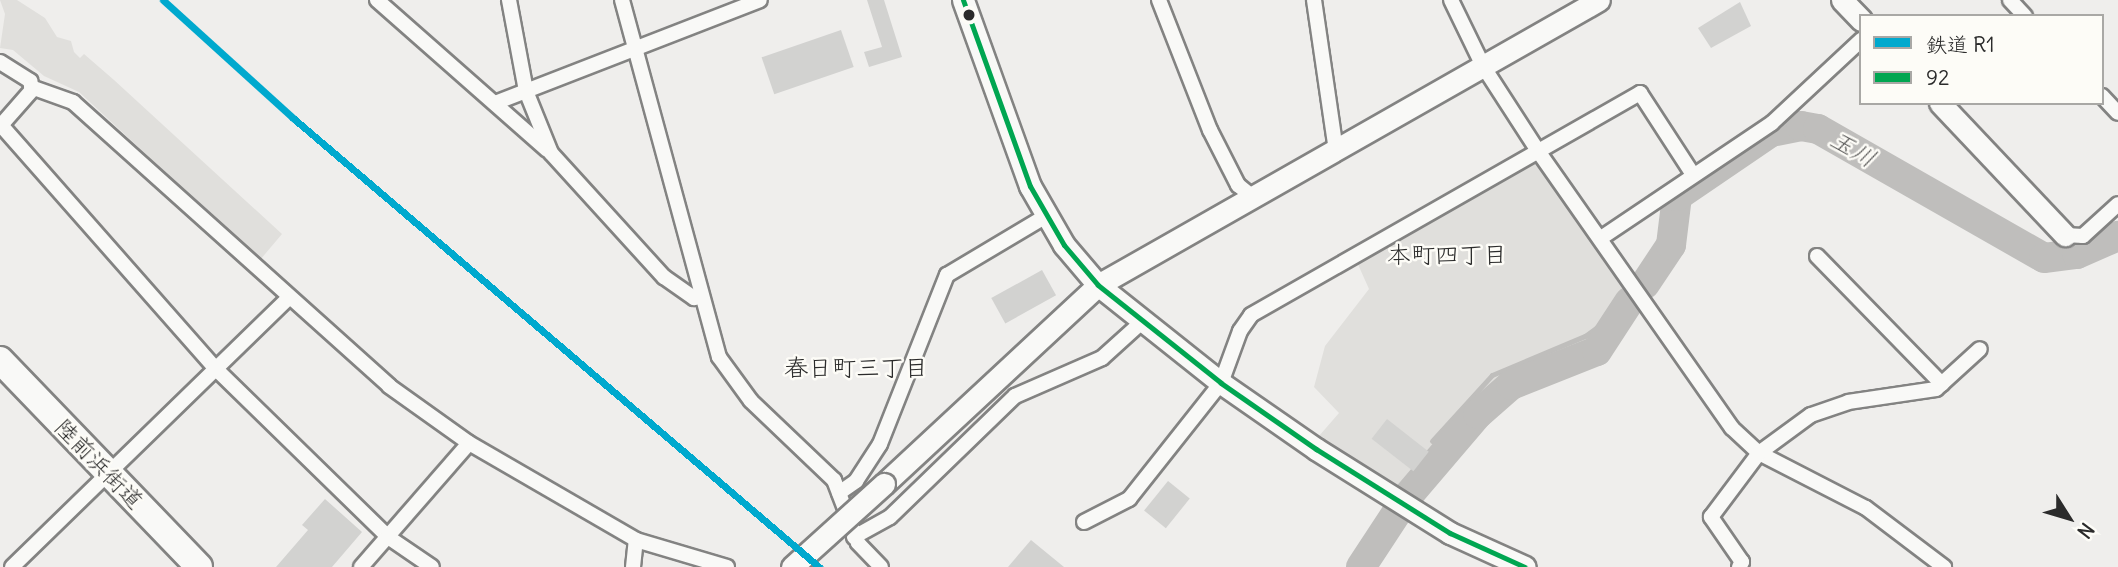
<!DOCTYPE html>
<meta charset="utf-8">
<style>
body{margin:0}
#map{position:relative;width:2118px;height:567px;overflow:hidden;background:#efeeec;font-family:Delius,"Klee One",sans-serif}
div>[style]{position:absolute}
.green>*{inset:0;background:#e0dfdc}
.stream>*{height:5px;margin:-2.5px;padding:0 2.5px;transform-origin:2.5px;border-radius:2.5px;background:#bfbebc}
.river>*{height:30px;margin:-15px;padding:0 15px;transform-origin:15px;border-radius:15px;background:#bfbebc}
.building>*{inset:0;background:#d2d2d0;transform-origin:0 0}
.roads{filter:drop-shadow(2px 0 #838382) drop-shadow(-2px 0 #838382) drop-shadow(0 2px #838382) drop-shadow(0 -2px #838382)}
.street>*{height:14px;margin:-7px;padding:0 7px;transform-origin:7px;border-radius:7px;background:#f9f9f7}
.secondary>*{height:21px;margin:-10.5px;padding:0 10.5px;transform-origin:10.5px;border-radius:10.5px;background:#f9f9f7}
.highway>*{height:26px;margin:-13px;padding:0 13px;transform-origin:13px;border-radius:13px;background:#f9f9f7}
.bridges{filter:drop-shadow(2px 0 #838382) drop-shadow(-2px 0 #838382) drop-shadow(0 2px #838382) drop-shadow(0 -2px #838382)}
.secondary-bridge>*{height:21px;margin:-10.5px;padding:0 10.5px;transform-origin:10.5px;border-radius:10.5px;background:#f9f9f7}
.bus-1>*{height:5px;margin:-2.5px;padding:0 2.5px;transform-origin:2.5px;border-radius:2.5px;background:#00a651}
.rail-1>*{height:7px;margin:-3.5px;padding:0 3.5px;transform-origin:3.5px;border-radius:3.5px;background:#00a9ce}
.dots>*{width:19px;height:19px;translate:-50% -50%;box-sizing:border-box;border:4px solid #fdfcf7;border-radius:50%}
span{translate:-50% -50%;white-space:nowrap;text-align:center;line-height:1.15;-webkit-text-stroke:5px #fdfcf7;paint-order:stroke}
.street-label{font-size:23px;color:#2b2b2b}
.water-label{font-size:24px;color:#575756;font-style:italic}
.neighbourhood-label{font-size:24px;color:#2b2b2b}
.legend{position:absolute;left:1859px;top:14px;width:245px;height:91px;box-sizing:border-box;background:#fdfcf7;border:2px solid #a9a8a5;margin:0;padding:9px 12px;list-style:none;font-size:21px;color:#2b2b2b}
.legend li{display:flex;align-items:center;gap:14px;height:35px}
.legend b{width:35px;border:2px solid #a9a8a5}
.north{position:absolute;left:2034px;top:483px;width:70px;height:70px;-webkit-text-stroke:5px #fdfcf7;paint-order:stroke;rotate:127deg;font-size:19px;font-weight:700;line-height:28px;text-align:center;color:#2b2b2b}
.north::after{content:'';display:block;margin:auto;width:24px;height:32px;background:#2b2b2b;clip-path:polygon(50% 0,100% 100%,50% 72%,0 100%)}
</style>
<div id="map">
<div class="green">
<div style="clip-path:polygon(0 0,17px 0,45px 18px,57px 37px,71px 41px,74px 52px,80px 58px,84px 54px,114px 80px,282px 234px,260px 260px,79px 92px,44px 76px,13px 50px,0 48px,5px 14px)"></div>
<div style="clip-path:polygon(1539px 155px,1629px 281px,1623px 314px,1606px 344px,1500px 395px,1407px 497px,1319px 436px,1339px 413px,1314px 387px,1325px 346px,1369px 289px,1356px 260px)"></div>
</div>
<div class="stream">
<div style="left:1432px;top:441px;width:89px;rotate:-47.7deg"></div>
<div style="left:1492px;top:375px;width:101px;rotate:-22.8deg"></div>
<div style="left:1585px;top:336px;width:19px;rotate:-36deg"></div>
</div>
<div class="river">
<div style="left:1645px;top:284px;width:47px;rotate:-56.3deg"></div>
<div style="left:1671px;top:245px;width:49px;rotate:-83deg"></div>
<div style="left:1677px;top:196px;width:114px;rotate:-34.2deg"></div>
<div style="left:1771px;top:132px;width:31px;rotate:-11deg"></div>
<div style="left:1801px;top:126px;width:17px;rotate:10deg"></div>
<div style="left:1818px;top:129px;width:260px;rotate:29.7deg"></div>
<div style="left:2044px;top:258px;width:33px;rotate:-7deg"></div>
<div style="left:2077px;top:254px;width:45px;rotate:-23.7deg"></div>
<div style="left:1361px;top:567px;width:84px;rotate:-56.7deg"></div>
<div style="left:1407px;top:497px;width:109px;rotate:-49.5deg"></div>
<div style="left:1478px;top:414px;width:44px;rotate:-41.3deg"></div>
<div style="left:1511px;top:385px;width:92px;rotate:-21.6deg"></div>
<div style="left:1597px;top:351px;width:59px;rotate:-56.9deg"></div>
</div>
<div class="building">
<div style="clip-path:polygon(867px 0,884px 0,902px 57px,869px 67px,864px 52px,882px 47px)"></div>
<div style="clip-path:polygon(1740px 2px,1751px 26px,1711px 48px,1698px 28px)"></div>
<div style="left:841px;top:30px;width:39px;height:84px;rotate:71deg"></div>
<div style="left:1042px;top:270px;width:29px;height:58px;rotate:61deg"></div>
<div style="left:1387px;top:419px;width:53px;height:25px;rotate:38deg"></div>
<div style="left:1168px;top:481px;width:28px;height:38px;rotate:39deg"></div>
<div style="clip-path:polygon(325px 499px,362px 532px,332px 567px,276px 567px,308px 530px,302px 525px)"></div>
<div style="clip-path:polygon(1031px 540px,1064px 567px,1008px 567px)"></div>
</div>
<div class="roads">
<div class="street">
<div style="left:377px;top:0;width:227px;rotate:41.4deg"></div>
<div style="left:509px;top:0;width:93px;rotate:79.4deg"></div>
<div style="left:526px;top:91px;width:67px;rotate:68deg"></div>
<div style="left:551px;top:153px;width:168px;rotate:47.7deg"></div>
<div style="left:664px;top:277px;width:37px;rotate:35deg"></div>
<div style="left:694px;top:298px;width:6px;rotate:-31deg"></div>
<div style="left:622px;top:0;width:370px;rotate:74.8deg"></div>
<div style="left:719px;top:357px;width:54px;rotate:54deg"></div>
<div style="left:751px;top:401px;width:115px;rotate:43.6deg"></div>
<div style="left:834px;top:480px;width:67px;rotate:69.1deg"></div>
<div style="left:858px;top:543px;width:33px;rotate:46deg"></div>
<div style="left:1159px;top:0;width:140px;rotate:68.6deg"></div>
<div style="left:1210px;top:130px;width:62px;rotate:63deg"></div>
<div style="left:1238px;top:185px;width:22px;rotate:39deg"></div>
<div style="left:1314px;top:0;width:152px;rotate:81.7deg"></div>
<div style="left:1451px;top:0;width:73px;rotate:64.1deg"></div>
<div style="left:1483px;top:66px;width:101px;rotate:57.1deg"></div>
<div style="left:1538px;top:151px;width:338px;rotate:55deg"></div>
<div style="left:1732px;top:428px;width:37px;rotate:43deg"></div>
<div style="left:1759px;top:453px;width:120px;rotate:27.2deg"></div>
<div style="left:1866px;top:508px;width:98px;rotate:37.1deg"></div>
<div style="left:2010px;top:0;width:22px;rotate:47deg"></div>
<div style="left:0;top:62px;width:36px;rotate:32deg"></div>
<div style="left:30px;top:81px;width:9px;rotate:77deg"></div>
<div style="left:32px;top:90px;width:45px;rotate:131.4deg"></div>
<div style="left:31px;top:87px;width:45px;rotate:19.7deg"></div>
<div style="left:73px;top:102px;width:425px;rotate:41.9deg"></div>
<div style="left:389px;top:386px;width:98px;rotate:35.5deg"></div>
<div style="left:469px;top:443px;width:193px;rotate:30.1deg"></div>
<div style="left:636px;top:540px;width:95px;rotate:16.5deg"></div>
<div style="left:2102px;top:96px;width:23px;rotate:47deg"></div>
<div style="left:495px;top:103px;width:284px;rotate:-21.2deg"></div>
<div style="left:0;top:124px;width:325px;rotate:48.6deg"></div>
<div style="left:215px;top:368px;width:242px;rotate:44.3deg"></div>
<div style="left:388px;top:537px;width:53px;rotate:34.3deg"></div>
<div style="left:2065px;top:235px;width:18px;rotate:3deg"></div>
<div style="left:2083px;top:236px;width:47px;rotate:-42.4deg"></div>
<div style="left:1601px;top:238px;width:206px;rotate:-33.9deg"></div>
<div style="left:1772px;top:123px;width:122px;rotate:-43deg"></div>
<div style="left:1817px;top:256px;width:179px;rotate:45.7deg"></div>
<div style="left:839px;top:493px;width:21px;rotate:-35deg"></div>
<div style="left:856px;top:481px;width:44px;rotate:-57deg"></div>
<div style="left:880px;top:444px;width:182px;rotate:-68.4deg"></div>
<div style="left:947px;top:275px;width:115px;rotate:-30.8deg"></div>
<div style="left:1084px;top:522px;width:51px;rotate:-27.1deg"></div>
<div style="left:1129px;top:499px;width:148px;rotate:-51.6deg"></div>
<div style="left:1221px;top:383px;width:55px;rotate:-69.9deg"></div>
<div style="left:1240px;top:331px;width:19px;rotate:-55deg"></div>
<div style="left:1251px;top:315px;width:448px;rotate:-29.7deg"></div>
<div style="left:1640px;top:93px;width:95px;rotate:57deg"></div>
<div style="left:854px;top:537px;width:41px;rotate:-29.1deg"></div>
<div style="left:890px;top:517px;width:174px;rotate:-44.1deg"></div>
<div style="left:1015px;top:396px;width:95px;rotate:-23.6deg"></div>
<div style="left:1102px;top:358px;width:55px;rotate:-42.1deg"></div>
<div style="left:12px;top:567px;width:385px;rotate:-44.2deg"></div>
<div style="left:361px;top:567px;width:164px;rotate:-48.9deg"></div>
<div style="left:633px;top:567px;width:27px;rotate:-84deg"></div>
<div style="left:1739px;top:567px;width:6px;rotate:-59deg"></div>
<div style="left:1742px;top:562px;width:55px;rotate:-124.6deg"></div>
<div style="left:1711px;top:517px;width:80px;rotate:-53.1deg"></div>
<div style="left:1759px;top:453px;width:64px;rotate:-36.2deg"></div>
<div style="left:1811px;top:415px;width:39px;rotate:-19deg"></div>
<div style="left:1848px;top:402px;width:89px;rotate:-8.4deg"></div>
<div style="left:1936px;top:389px;width:59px;rotate:-42.3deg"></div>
</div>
<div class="secondary">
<div style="left:963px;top:0;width:198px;rotate:70.2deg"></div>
<div style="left:1030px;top:186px;width:68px;rotate:60deg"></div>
<div style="left:1064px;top:245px;width:52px;rotate:49.6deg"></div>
<div style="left:1098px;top:285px;width:157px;rotate:38.5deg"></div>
<div style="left:1221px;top:383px;width:116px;rotate:34.8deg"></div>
<div style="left:1316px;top:449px;width:158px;rotate:32.1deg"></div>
<div style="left:1450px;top:533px;width:82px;rotate:24.4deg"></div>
<div style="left:1842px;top:0;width:28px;rotate:46deg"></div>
<div style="left:1940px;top:103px;width:182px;rotate:46.6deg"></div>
<div style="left:884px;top:484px;width:292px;rotate:-42.9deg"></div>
<div style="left:1098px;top:285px;width:576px;rotate:-29.63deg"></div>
</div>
<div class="highway">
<div style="left:0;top:360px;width:287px;rotate:46.1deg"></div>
</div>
</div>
<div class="bridges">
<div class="secondary-bridge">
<div style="left:792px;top:567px;width:124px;rotate:-42.1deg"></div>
</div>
</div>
<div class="bus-1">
<div style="left:963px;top:0;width:198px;rotate:70.2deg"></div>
<div style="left:1030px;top:186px;width:68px;rotate:60deg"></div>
<div style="left:1064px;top:245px;width:52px;rotate:49.6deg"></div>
<div style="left:1098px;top:285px;width:157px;rotate:38.5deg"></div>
<div style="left:1221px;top:383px;width:116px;rotate:34.8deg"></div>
<div style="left:1316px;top:449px;width:158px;rotate:32.1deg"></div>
<div style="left:1450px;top:533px;width:82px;rotate:24.4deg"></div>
</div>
<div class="rail-1">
<div style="left:163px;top:0;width:176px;rotate:42.2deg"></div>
<div style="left:293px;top:118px;width:692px;rotate:40.48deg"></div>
</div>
<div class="dots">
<div style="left:969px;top:15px;background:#2b2b2b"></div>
</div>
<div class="street-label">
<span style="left:99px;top:464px;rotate:46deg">陸前浜街道</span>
</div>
<div class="water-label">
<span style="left:1853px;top:149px;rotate:30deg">玉川</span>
</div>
<div class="neighbourhood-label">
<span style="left:1447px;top:255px">本町四丁目</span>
<span style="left:856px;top:368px">春日町三丁目</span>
</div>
<ul class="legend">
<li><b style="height:9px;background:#00a9ce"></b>鉄道 R1</li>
<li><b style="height:9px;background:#00a651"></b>92</li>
</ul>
<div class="north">N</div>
</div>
